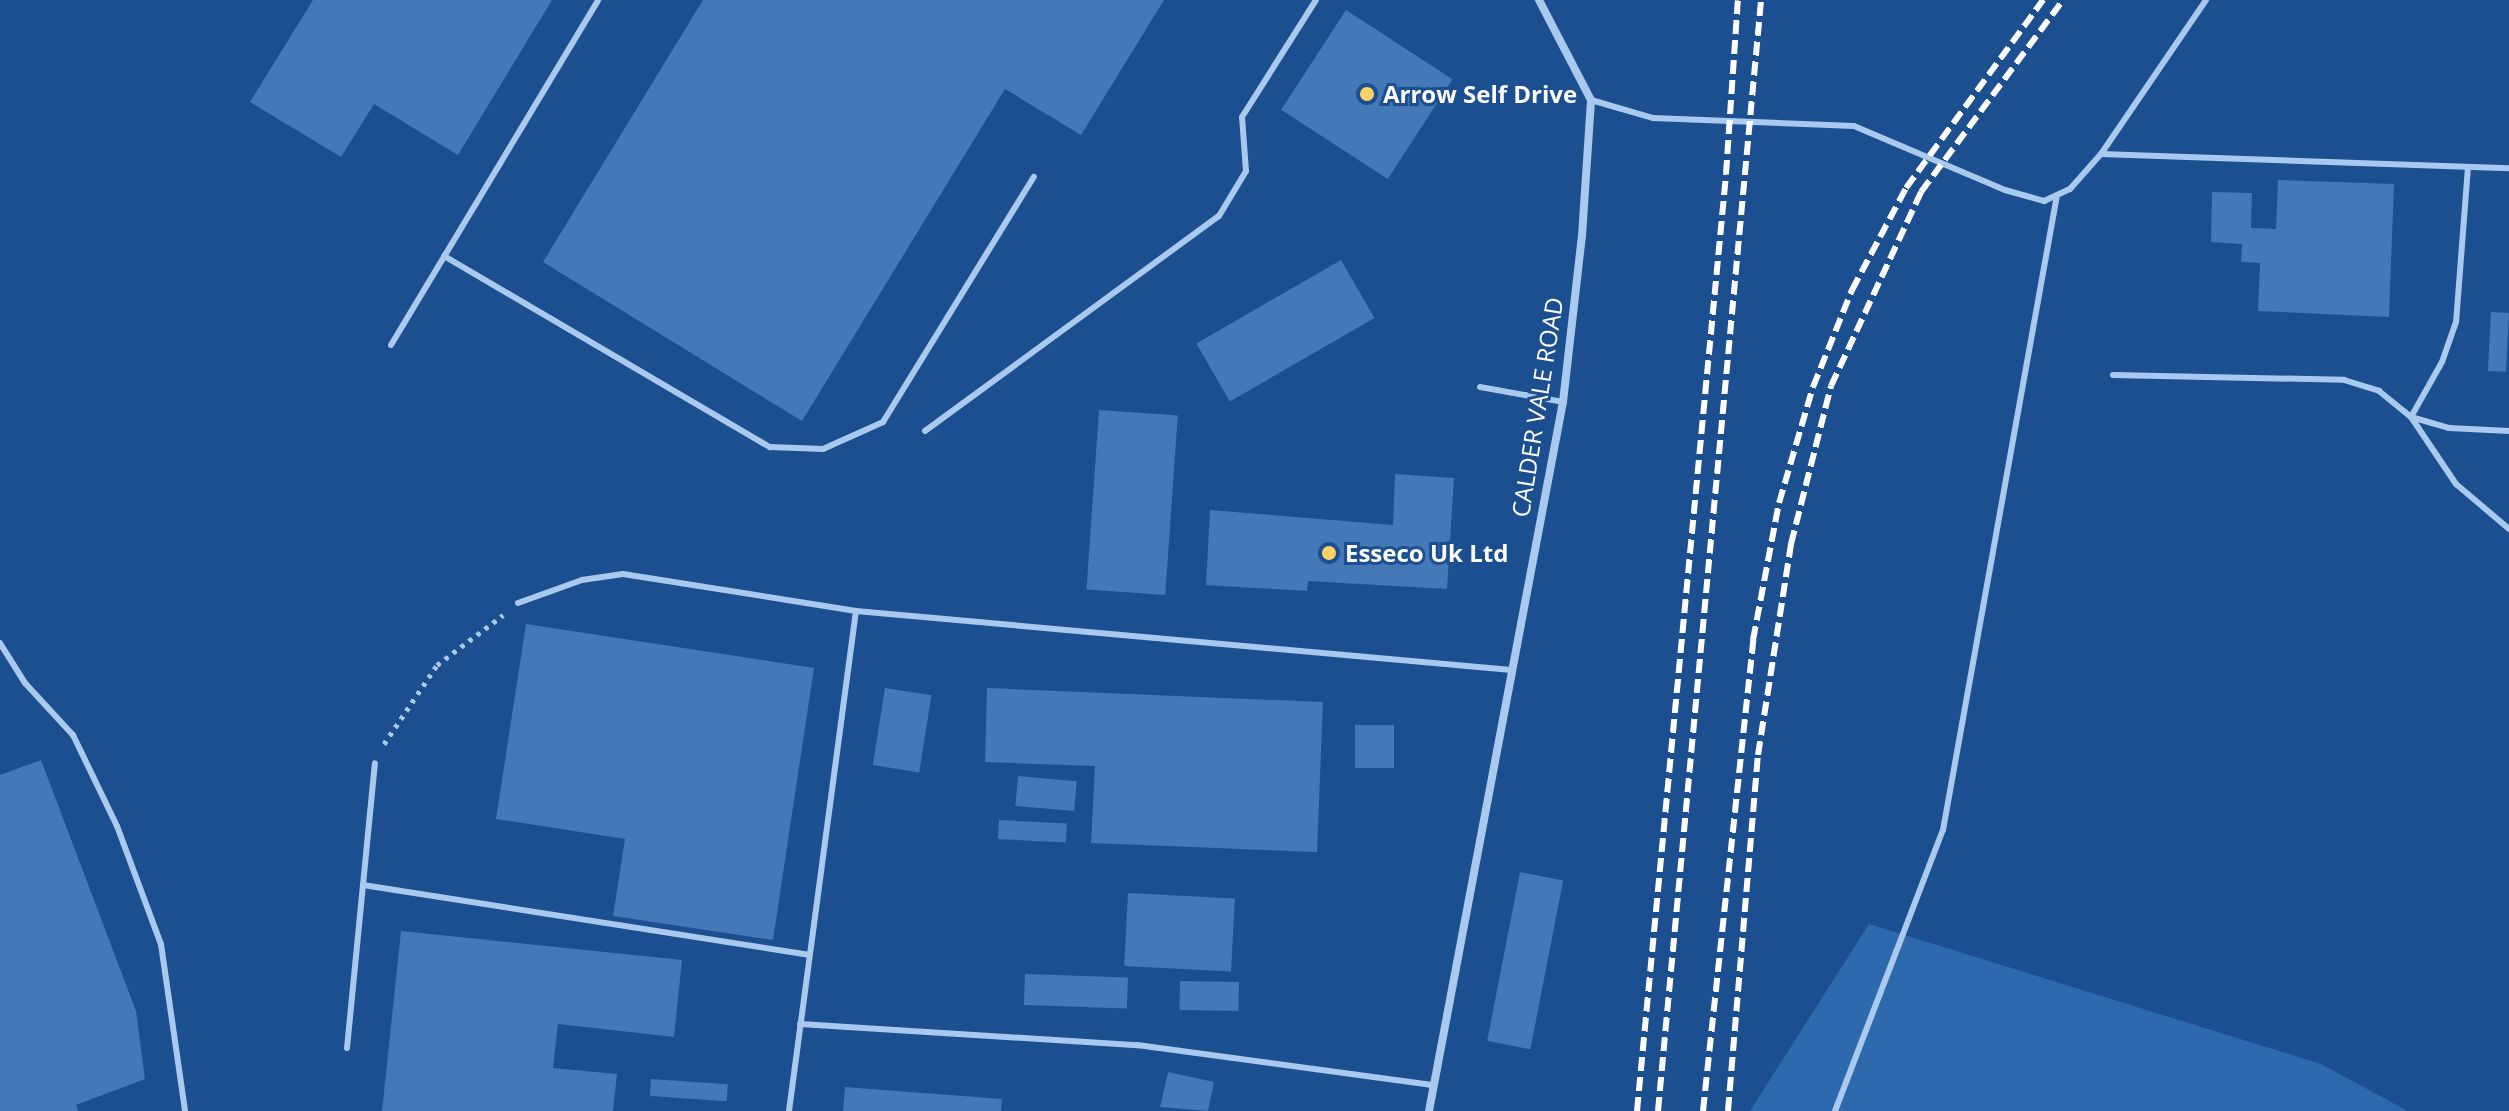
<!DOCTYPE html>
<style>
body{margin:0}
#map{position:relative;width:2509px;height:1111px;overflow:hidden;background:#1b4f8f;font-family:"Open Sans",sans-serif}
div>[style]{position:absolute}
.green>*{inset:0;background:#2e69ad}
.building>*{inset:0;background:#4478b7;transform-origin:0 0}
.path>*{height:5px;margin-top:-2.5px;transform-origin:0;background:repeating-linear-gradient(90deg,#a9c9ee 0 4px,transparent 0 10px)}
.lane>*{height:6px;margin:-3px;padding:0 3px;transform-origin:3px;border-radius:3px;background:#a9c9ee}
.street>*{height:8px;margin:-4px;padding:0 4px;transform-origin:4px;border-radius:4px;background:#a9c9ee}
.rail>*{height:6px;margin-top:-3px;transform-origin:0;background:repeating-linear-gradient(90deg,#fff 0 14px,transparent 0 20px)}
.dots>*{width:22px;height:22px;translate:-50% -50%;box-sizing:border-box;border:4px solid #1b4f8f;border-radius:50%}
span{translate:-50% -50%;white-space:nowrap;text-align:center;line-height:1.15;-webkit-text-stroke:6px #1b4f8f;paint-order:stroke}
.poi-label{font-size:24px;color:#fff;font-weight:700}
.left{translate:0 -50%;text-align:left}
.street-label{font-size:24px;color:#fff}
</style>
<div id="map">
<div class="green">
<div style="clip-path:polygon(1869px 924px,2321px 1064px,2408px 1111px,1750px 1111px)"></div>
</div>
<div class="building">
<div style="clip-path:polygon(313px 0,552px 0,458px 155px,374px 104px,341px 157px,250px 102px)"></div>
<div style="clip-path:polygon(703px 0,1164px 0,1081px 135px,1005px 89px,802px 421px,543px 262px)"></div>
<div style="left:1346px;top:10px;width:127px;height:119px;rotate:33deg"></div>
<div style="clip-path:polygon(2278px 180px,2394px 184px,2389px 317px,2258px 311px,2260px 263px,2241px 262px,2242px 244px,2211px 242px,2212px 192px,2252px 193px,2251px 228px,2276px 229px)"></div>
<div style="left:1341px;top:260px;width:67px;height:167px;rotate:60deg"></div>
<div style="left:2491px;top:312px;width:18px;height:59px;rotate:3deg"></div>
<div style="left:1099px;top:410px;width:79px;height:180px;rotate:4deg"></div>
<div style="clip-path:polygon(1395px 474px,1454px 478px,1447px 589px,1308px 581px,1307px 591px,1206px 585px,1210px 510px,1393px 525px)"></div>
<div style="clip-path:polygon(526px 624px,814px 668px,773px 940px,613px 916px,625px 839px,496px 819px)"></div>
<div style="left:885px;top:688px;width:47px;height:78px;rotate:9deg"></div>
<div style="clip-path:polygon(987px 688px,1323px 702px,1317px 852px,1091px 843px,1095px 766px,985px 762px)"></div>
<div style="left:1355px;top:725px;width:39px;height:43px"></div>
<div style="clip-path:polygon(41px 760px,136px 1011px,145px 1079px,76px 1105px,78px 1111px,0 1111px,0 775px)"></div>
<div style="left:1018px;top:776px;width:59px;height:30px;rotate:5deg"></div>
<div style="left:999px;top:820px;width:68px;height:19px;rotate:3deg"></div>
<div style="left:1520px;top:872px;width:44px;height:172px;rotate:11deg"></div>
<div style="left:1128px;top:893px;width:107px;height:73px;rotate:3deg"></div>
<div style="clip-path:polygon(401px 931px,682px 960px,674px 1037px,558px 1024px,553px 1068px,617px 1074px,613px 1111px,382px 1111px)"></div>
<div style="left:1025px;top:974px;width:103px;height:31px;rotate:2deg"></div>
<div style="left:1180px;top:981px;width:59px;height:29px;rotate:1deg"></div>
<div style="clip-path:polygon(1168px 1072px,1214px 1082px,1208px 1111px,1160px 1107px)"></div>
<div style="left:651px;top:1079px;width:77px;height:17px;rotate:4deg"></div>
<div style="clip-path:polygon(845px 1087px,1002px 1099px,1001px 1111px,843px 1111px)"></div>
</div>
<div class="path">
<div style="left:384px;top:744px;width:95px;rotate:-56.1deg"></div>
<div style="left:437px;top:665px;width:83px;rotate:-37.1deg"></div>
</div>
<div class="lane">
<div style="left:1591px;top:100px;width:65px;rotate:16.2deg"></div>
<div style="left:1653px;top:118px;width:201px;rotate:2.3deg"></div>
<div style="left:1854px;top:126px;width:164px;rotate:23deg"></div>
<div style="left:2005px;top:190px;width:41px;rotate:15.8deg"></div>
<div style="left:2044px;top:201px;width:29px;rotate:-25deg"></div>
<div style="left:2070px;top:189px;width:47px;rotate:-48.5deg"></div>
<div style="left:2101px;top:154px;width:186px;rotate:-55.7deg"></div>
<div style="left:2101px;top:154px;width:408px;rotate:2deg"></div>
<div style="left:2468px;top:167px;width:155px;rotate:94.4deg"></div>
<div style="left:2456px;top:322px;width:42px;rotate:109.3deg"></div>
<div style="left:2442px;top:362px;width:63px;rotate:119.4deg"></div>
<div style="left:2411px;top:417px;width:40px;rotate:16deg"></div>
<div style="left:2449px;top:428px;width:60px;rotate:2.9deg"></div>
<div style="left:444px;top:256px;width:378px;rotate:30.4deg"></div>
<div style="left:770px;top:447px;width:53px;rotate:2.2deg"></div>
<div style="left:823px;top:449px;width:66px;rotate:-24.2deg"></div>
<div style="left:883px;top:422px;width:288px;rotate:-58.4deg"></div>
<div style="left:391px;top:345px;width:402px;rotate:-59deg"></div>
<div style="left:2113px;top:375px;width:231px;rotate:1.2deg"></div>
<div style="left:2344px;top:380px;width:37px;rotate:17deg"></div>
<div style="left:2379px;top:391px;width:41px;rotate:39.1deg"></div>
<div style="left:2411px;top:417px;width:81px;rotate:56.1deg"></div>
<div style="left:2456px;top:484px;width:70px;rotate:40.3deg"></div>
<div style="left:1480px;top:387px;width:84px;rotate:10.2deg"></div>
<div style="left:925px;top:431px;width:364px;rotate:-36.2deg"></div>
<div style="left:1219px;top:216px;width:52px;rotate:-59deg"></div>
<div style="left:1246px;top:171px;width:54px;rotate:-94.2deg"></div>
<div style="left:1242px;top:117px;width:138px;rotate:-57.7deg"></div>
<div style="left:518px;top:603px;width:68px;rotate:-19.8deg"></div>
<div style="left:582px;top:580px;width:41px;rotate:-8.3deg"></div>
<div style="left:623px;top:574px;width:236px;rotate:9deg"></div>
<div style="left:0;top:643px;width:47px;rotate:58deg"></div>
<div style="left:25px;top:683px;width:71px;rotate:47.3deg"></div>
<div style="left:73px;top:735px;width:101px;rotate:64.2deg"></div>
<div style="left:117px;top:826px;width:126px;rotate:69.6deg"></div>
<div style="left:161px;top:944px;width:169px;rotate:81.8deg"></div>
<div style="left:363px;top:885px;width:451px;rotate:8.9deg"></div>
<div style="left:800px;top:1024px;width:338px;rotate:3.6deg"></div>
<div style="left:1137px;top:1045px;width:300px;rotate:7.7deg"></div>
<div style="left:347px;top:1048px;width:286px;rotate:-84.4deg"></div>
<div style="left:789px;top:1111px;width:504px;rotate:-82.37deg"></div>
<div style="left:856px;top:611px;width:658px;rotate:5.15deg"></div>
<div style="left:1835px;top:1111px;width:301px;rotate:-69deg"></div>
<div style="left:1943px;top:830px;width:645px;rotate:-79.82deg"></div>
</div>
<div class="street">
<div style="left:1429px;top:1111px;width:722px;rotate:-79.3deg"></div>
<div style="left:1563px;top:402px;width:167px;rotate:-83.5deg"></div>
<div style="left:1582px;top:236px;width:136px;rotate:-86.2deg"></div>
<div style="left:1591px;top:100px;width:113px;rotate:-117.5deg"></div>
</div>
<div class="rail">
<div style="left:1637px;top:1111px;width:941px;rotate:-84.57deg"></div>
<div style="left:1726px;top:174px;width:174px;rotate:-86.1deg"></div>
<div style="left:1658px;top:1111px;width:1116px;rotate:-84.7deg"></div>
<div style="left:1703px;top:1111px;width:474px;rotate:-83.9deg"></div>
<div style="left:1753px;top:640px;width:139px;rotate:-79.3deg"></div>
<div style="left:1779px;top:503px;width:121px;rotate:-73.7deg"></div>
<div style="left:1813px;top:387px;width:105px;rotate:-68.1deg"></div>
<div style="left:1852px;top:290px;width:115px;rotate:-62.1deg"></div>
<div style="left:1906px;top:188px;width:233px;rotate:-53.9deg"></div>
<div style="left:1728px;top:1111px;width:357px;rotate:-85.2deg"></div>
<div style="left:1758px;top:755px;width:214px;rotate:-81.1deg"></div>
<div style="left:1791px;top:544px;width:163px;rotate:-75.8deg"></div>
<div style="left:1831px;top:386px;width:214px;rotate:-65.1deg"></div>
<div style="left:1921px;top:192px;width:239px;rotate:-53.5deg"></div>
</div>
<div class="dots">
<div style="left:1367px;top:94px;background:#ffd166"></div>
<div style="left:1329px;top:553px;background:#ffd166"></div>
</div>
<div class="poi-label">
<span class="left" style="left:1383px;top:94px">Arrow Self Drive</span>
<span class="left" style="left:1345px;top:553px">Esseco Uk Ltd</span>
</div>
<div class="street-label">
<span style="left:1537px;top:407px;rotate:-81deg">CALDER VALE ROAD</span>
</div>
</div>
